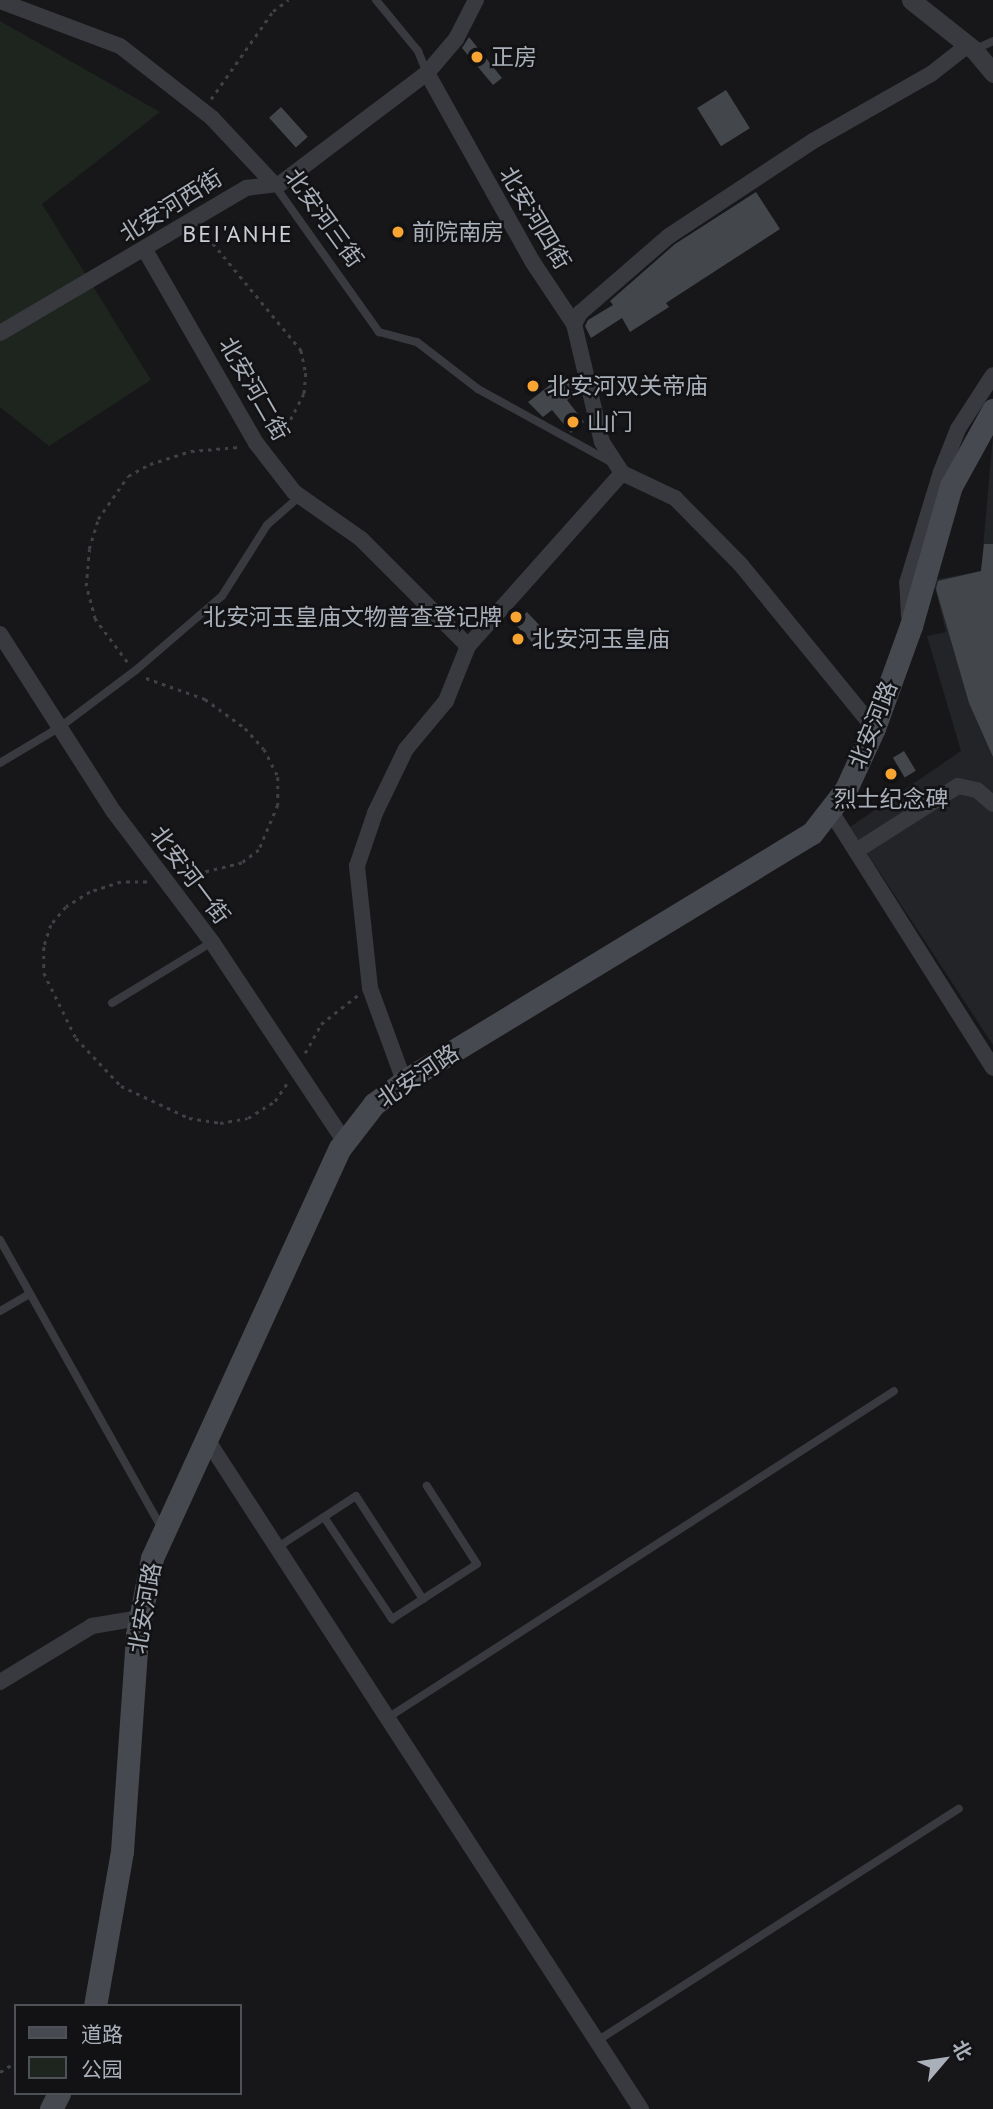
<!DOCTYPE html>
<meta charset="utf-8">
<style>
body{margin:0}
#map{position:relative;width:993px;height:2109px;overflow:hidden;background:#17171a;font-family:"PT Sans","Noto Sans SC",sans-serif}
div>[style]{position:absolute}
.built>*{inset:0;background:#232427}
.green>*{inset:0;background:#1d251e}
.building>*{inset:0;background:#43464a;transform-origin:0 0}
.path>*{height:2.5px;margin-top:-1.25px;transform-origin:0;background:repeating-linear-gradient(90deg,#3e4146 0 3.5px,transparent 0 8.5px)}
.service>*{height:8px;margin:-4px;padding:0 4px;transform-origin:4px;border-radius:4px;background:#383a3f}
.minor>*{height:16px;margin:-8px;padding:0 8px;transform-origin:8px;border-radius:8px;background:#383a3f}
.tertiary>*{height:19px;margin:-9.5px;padding:0 9.5px;transform-origin:9.5px;border-radius:9.5px;background:#383a3f}
.secondary>*{height:23px;margin:-11.5px;padding:0 11.5px;transform-origin:11.5px;border-radius:11.5px;background:#46494f}
.dots>*{width:19px;height:19px;translate:-50% -50%;box-sizing:border-box;border:4px solid #121215;border-radius:50%}
span{translate:-50% -50%;white-space:nowrap;text-align:center;line-height:1.15;-webkit-text-stroke:5px #121215;paint-order:stroke}
.poi-label{font-size:23px;color:#a9b0ba}
.left{translate:0 -50%;text-align:left}
.right{translate:-100% -50%;text-align:right}
.street-label{font-size:23px;color:#a9b0ba}
.neighbourhood-label{font-size:24px;color:#caced5;letter-spacing:2px}
.legend{position:absolute;left:14px;top:2004px;width:228px;height:91px;box-sizing:border-box;background:#121215;border:2px solid #4e5157;margin:0;padding:9px 12px;list-style:none;font-size:21px;color:#a9b0ba}
.legend li{display:flex;align-items:center;gap:14px;height:35px}
.legend b{width:35px;border:2px solid #4e5157}
.north{position:absolute;left:909px;top:2025px;width:70px;height:70px;-webkit-text-stroke:5px #121215;paint-order:stroke;rotate:61deg;font-size:19px;font-weight:700;line-height:28px;text-align:center;color:#a9b0ba}
.north::after{content:'';display:block;margin:auto;width:24px;height:32px;background:#a9b0ba;clip-path:polygon(50% 0,100% 100%,50% 72%,0 100%)}
</style>
<div id="map">
<div class="built">
<div style="clip-path:polygon(993px 435px,993px 1045px,850px 827px,961px 751px,927px 636px,946px 632px,933px 580px,981px 571px)"></div>
</div>
<div class="green">
<div style="clip-path:polygon(0 21px,160px 112px,42px 204px,151px 380px,49px 446px,0 407px)"></div>
</div>
<div class="building">
<div style="clip-path:polygon(469px 37px,502px 78px,493px 85px,462px 48px)"></div>
<div style="left:726px;top:90px;width:45px;height:34px;rotate:58deg"></div>
<div style="left:281px;top:107px;width:40px;height:16px;rotate:48deg"></div>
<div style="clip-path:polygon(756px 192px,780px 229px,666px 303px,669px 307px,630px 332px,622px 318px,591px 338px,585px 326px,588px 320px,613px 305px,610px 301px,675px 244px)"></div>
<div style="clip-path:polygon(563px 375px,576px 393px,567px 400px,584px 422px,571px 433px,552px 410px,543px 417px,528px 402px)"></div>
<div style="clip-path:polygon(984px 544px,993px 544px,993px 757px,969px 703px,936px 589px,938px 581px,981px 571px)"></div>
<div style="left:527px;top:612px;width:25px;height:17px;rotate:47deg"></div>
<div style="left:904px;top:751px;width:23px;height:13px;rotate:59deg"></div>
</div>
<div class="path">
<div style="left:211px;top:99px;width:108px;rotate:-54.8deg"></div>
<div style="left:273px;top:11px;width:19px;rotate:-36deg"></div>
<div style="left:202px;top:230px;width:156px;rotate:50.5deg"></div>
<div style="left:301px;top:350px;width:24px;rotate:78deg"></div>
<div style="left:306px;top:373px;width:21px;rotate:95deg"></div>
<div style="left:304px;top:394px;width:42px;rotate:117.2deg"></div>
<div style="left:285px;top:431px;width:14px;rotate:155deg"></div>
<div style="left:127px;top:662px;width:54px;rotate:-126.7deg"></div>
<div style="left:95px;top:619px;width:34px;rotate:-105deg"></div>
<div style="left:86px;top:586px;width:37px;rotate:-85deg"></div>
<div style="left:89px;top:549px;width:31px;rotate:-73deg"></div>
<div style="left:98px;top:519px;width:52px;rotate:-55.1deg"></div>
<div style="left:128px;top:476px;width:25px;rotate:-29deg"></div>
<div style="left:150px;top:464px;width:43px;rotate:-17.6deg"></div>
<div style="left:191px;top:451px;width:48px;rotate:-4.8deg"></div>
<div style="left:146px;top:678px;width:63px;rotate:19.6deg"></div>
<div style="left:205px;top:699px;width:49px;rotate:35.9deg"></div>
<div style="left:245px;top:728px;width:28px;rotate:48deg"></div>
<div style="left:264px;top:749px;width:31px;rotate:63deg"></div>
<div style="left:278px;top:777px;width:28px;rotate:90deg"></div>
<div style="left:278px;top:805px;width:49px;rotate:112.9deg"></div>
<div style="left:259px;top:850px;width:21px;rotate:143deg"></div>
<div style="left:242px;top:863px;width:59px;rotate:166.2deg"></div>
<div style="left:147px;top:882px;width:26px;rotate:180deg"></div>
<div style="left:121px;top:882px;width:33px;rotate:162deg"></div>
<div style="left:90px;top:892px;width:28px;rotate:148deg"></div>
<div style="left:66px;top:907px;width:23px;rotate:130deg"></div>
<div style="left:51px;top:925px;width:23px;rotate:108deg"></div>
<div style="left:44px;top:947px;width:26px;rotate:90deg"></div>
<div style="left:44px;top:973px;width:72px;rotate:63.8deg"></div>
<div style="left:76px;top:1038px;width:66px;rotate:46.8deg"></div>
<div style="left:121px;top:1086px;width:75px;rotate:25.2deg"></div>
<div style="left:189px;top:1118px;width:31px;rotate:9deg"></div>
<div style="left:220px;top:1123px;width:28px;rotate:-10deg"></div>
<div style="left:248px;top:1118px;width:32px;rotate:-32deg"></div>
<div style="left:275px;top:1101px;width:22px;rotate:-56deg"></div>
<div style="left:305px;top:1053px;width:33px;rotate:-61deg"></div>
<div style="left:321px;top:1024px;width:47px;rotate:-38.1deg"></div>
<div style="left:0;top:2072px;width:19px;rotate:-32deg"></div>
</div>
<div class="service">
<div style="left:376px;top:0;width:66px;rotate:50.5deg"></div>
<div style="left:418px;top:51px;width:24px;rotate:68deg"></div>
<div style="left:974px;top:50px;width:21px;rotate:-25deg"></div>
<div style="left:273px;top:183px;width:183px;rotate:54.6deg"></div>
<div style="left:379px;top:332px;width:39px;rotate:15deg"></div>
<div style="left:417px;top:342px;width:77px;rotate:37.6deg"></div>
<div style="left:478px;top:389px;width:152px;rotate:28.8deg"></div>
<div style="left:0;top:763px;width:70px;rotate:-31deg"></div>
<div style="left:60px;top:727px;width:95px;rotate:-36.9deg"></div>
<div style="left:136px;top:670px;width:113px;rotate:-40.7deg"></div>
<div style="left:222px;top:596px;width:84px;rotate:-57.6deg"></div>
<div style="left:267px;top:525px;width:44px;rotate:-41.3deg"></div>
<div style="left:112px;top:1003px;width:117px;rotate:-31.4deg"></div>
<div style="left:0;top:1240px;width:329px;rotate:60.7deg"></div>
<div style="left:0;top:1311px;width:34px;rotate:-30deg"></div>
<div style="left:324px;top:1517px;width:123px;rotate:56.3deg"></div>
<div style="left:392px;top:1619px;width:37px;rotate:-33deg"></div>
<div style="left:278px;top:1547px;width:93px;rotate:-33.2deg"></div>
<div style="left:356px;top:1496px;width:123px;rotate:57deg"></div>
<div style="left:423px;top:1599px;width:64px;rotate:-32.9deg"></div>
<div style="left:477px;top:1564px;width:93px;rotate:-122.7deg"></div>
<div style="left:389px;top:1717px;width:601px;rotate:-32.84deg"></div>
<div style="left:597px;top:2041px;width:430px;rotate:-32.7deg"></div>
</div>
<div class="minor">
<div style="left:0;top:1px;width:128px;rotate:20.6deg"></div>
<div style="left:120px;top:46px;width:117px;rotate:38deg"></div>
<div style="left:212px;top:118px;width:89px;rotate:46.8deg"></div>
<div style="left:427px;top:73px;width:215px;rotate:60.8deg"></div>
<div style="left:532px;top:261px;width:76px;rotate:56.3deg"></div>
<div style="left:574px;top:324px;width:121px;rotate:76.7deg"></div>
<div style="left:602px;top:442px;width:37px;rotate:57deg"></div>
<div style="left:145px;top:250px;width:223px;rotate:60.1deg"></div>
<div style="left:256px;top:443px;width:62px;rotate:52.2deg"></div>
<div style="left:294px;top:492px;width:82px;rotate:35deg"></div>
<div style="left:361px;top:539px;width:151px;rotate:45deg"></div>
<div style="left:574px;top:324px;width:13px;rotate:-61deg"></div>
<div style="left:580px;top:313px;width:118px;rotate:-40.9deg"></div>
<div style="left:669px;top:236px;width:173px;rotate:-33.4deg"></div>
<div style="left:813px;top:141px;width:136px;rotate:-29.6deg"></div>
<div style="left:931px;top:74px;width:47px;rotate:-38.1deg"></div>
<div style="left:0;top:333px;width:286px;rotate:-30.5deg"></div>
<div style="left:246px;top:188px;width:34px;rotate:-7deg"></div>
<div style="left:280px;top:184px;width:184px;rotate:-37.1deg"></div>
<div style="left:427px;top:73px;width:45px;rotate:-49.5deg"></div>
<div style="left:456px;top:39px;width:44px;rotate:-62.9deg"></div>
<div style="left:909px;top:616px;width:33px;rotate:-93deg"></div>
<div style="left:907px;top:583px;width:116px;rotate:-73deg"></div>
<div style="left:941px;top:472px;width:46px;rotate:-68.4deg"></div>
<div style="left:958px;top:429px;width:64px;rotate:-57.1deg"></div>
<div style="left:0;top:634px;width:211px;rotate:57.4deg"></div>
<div style="left:114px;top:812px;width:163px;rotate:53deg"></div>
<div style="left:212px;top:942px;width:240px;rotate:56.4deg"></div>
<div style="left:830px;top:810px;width:305px;rotate:57.7deg"></div>
<div style="left:856px;top:851px;width:121px;rotate:-32.5deg"></div>
<div style="left:958px;top:786px;width:19px;rotate:12deg"></div>
<div style="left:977px;top:790px;width:21px;rotate:41deg"></div>
<div style="left:404px;top:1081px;width:99px;rotate:-110.1deg"></div>
<div style="left:370px;top:988px;width:123px;rotate:-96.1deg"></div>
<div style="left:357px;top:866px;width:56px;rotate:-71.2deg"></div>
<div style="left:375px;top:813px;width:71px;rotate:-64.2deg"></div>
<div style="left:406px;top:749px;width:62px;rotate:-50.2deg"></div>
<div style="left:446px;top:701px;width:59px;rotate:-68.2deg"></div>
<div style="left:468px;top:646px;width:232px;rotate:-48.3deg"></div>
<div style="left:622px;top:473px;width:59px;rotate:25.3deg"></div>
<div style="left:675px;top:498px;width:94px;rotate:45.4deg"></div>
<div style="left:741px;top:565px;width:210px;rotate:50.8deg"></div>
<div style="left:206px;top:1438px;width:800px;rotate:57.05deg"></div>
<div style="left:0;top:1682px;width:108px;rotate:-31.3deg"></div>
<div style="left:92px;top:1626px;width:49px;rotate:-9.5deg"></div>
</div>
<div class="tertiary">
<div style="left:911px;top:0;width:80px;rotate:38.4deg"></div>
<div style="left:974px;top:50px;width:30px;rotate:50deg"></div>
</div>
<div class="secondary">
<div style="left:95px;top:2006px;width:157px;rotate:-80.1deg"></div>
<div style="left:122px;top:1851px;width:217px;rotate:-86deg"></div>
<div style="left:137px;top:1635px;width:78px;rotate:-79deg"></div>
<div style="left:152px;top:1558px;width:451px;rotate:-65.4deg"></div>
<div style="left:340px;top:1148px;width:56px;rotate:-52.3deg"></div>
<div style="left:374px;top:1104px;width:38px;rotate:-37deg"></div>
<div style="left:404px;top:1081px;width:477px;rotate:-31.3deg"></div>
<div style="left:812px;top:833px;width:56px;rotate:-52.3deg"></div>
<div style="left:846px;top:789px;width:67px;rotate:-65.3deg"></div>
<div style="left:874px;top:728px;width:109px;rotate:-70.1deg"></div>
<div style="left:911px;top:626px;width:146px;rotate:-74.1deg"></div>
<div style="left:951px;top:486px;width:87px;rotate:-61.1deg"></div>
<div style="left:51px;top:2109px;width:18px;rotate:-63deg"></div>
</div>
<div class="dots">
<div style="left:477px;top:57px;background:#f7a432"></div>
<div style="left:398px;top:232px;background:#f7a432"></div>
<div style="left:533px;top:386px;background:#f7a432"></div>
<div style="left:573px;top:422px;background:#f7a432"></div>
<div style="left:516px;top:617px;background:#f7a432"></div>
<div style="left:518px;top:639px;background:#f7a432"></div>
<div style="left:891px;top:774px;background:#f7a432"></div>
</div>
<div class="poi-label">
<span class="left" style="left:491px;top:57px">正房</span>
<span class="left" style="left:412px;top:232px">前院南房</span>
<span class="left" style="left:547px;top:386px">北安河双关帝庙</span>
<span class="left" style="left:587px;top:422px">山门</span>
<span class="right" style="left:502px;top:617px">北安河玉皇庙文物普查登记牌</span>
<span class="left" style="left:532px;top:639px">北安河玉皇庙</span>
<span style="left:891px;top:799px">烈士纪念碑</span>
</div>
<div class="street-label">
<span style="left:171px;top:206px;rotate:-32deg">北安河西街</span>
<span style="left:324px;top:218px;rotate:54deg">北安河三街</span>
<span style="left:535px;top:218px;rotate:59deg">北安河四街</span>
<span style="left:254px;top:389px;rotate:60deg">北安河二街</span>
<span style="left:873px;top:725px;rotate:-68deg">北安河路</span>
<span style="left:190px;top:875px;rotate:53deg">北安河一街</span>
<span style="left:418px;top:1076px;rotate:-34deg">北安河路</span>
<span style="left:145px;top:1608px;rotate:-80deg">北安河路</span>
</div>
<div class="neighbourhood-label">
<span style="left:238px;top:234px">BEI'ANHE</span>
</div>
<ul class="legend">
<li><b style="height:9px;background:#46494f"></b>道路</li>
<li><b style="height:19px;background:#1d251e"></b>公园</li>
</ul>
<div class="north">北</div>
</div>
